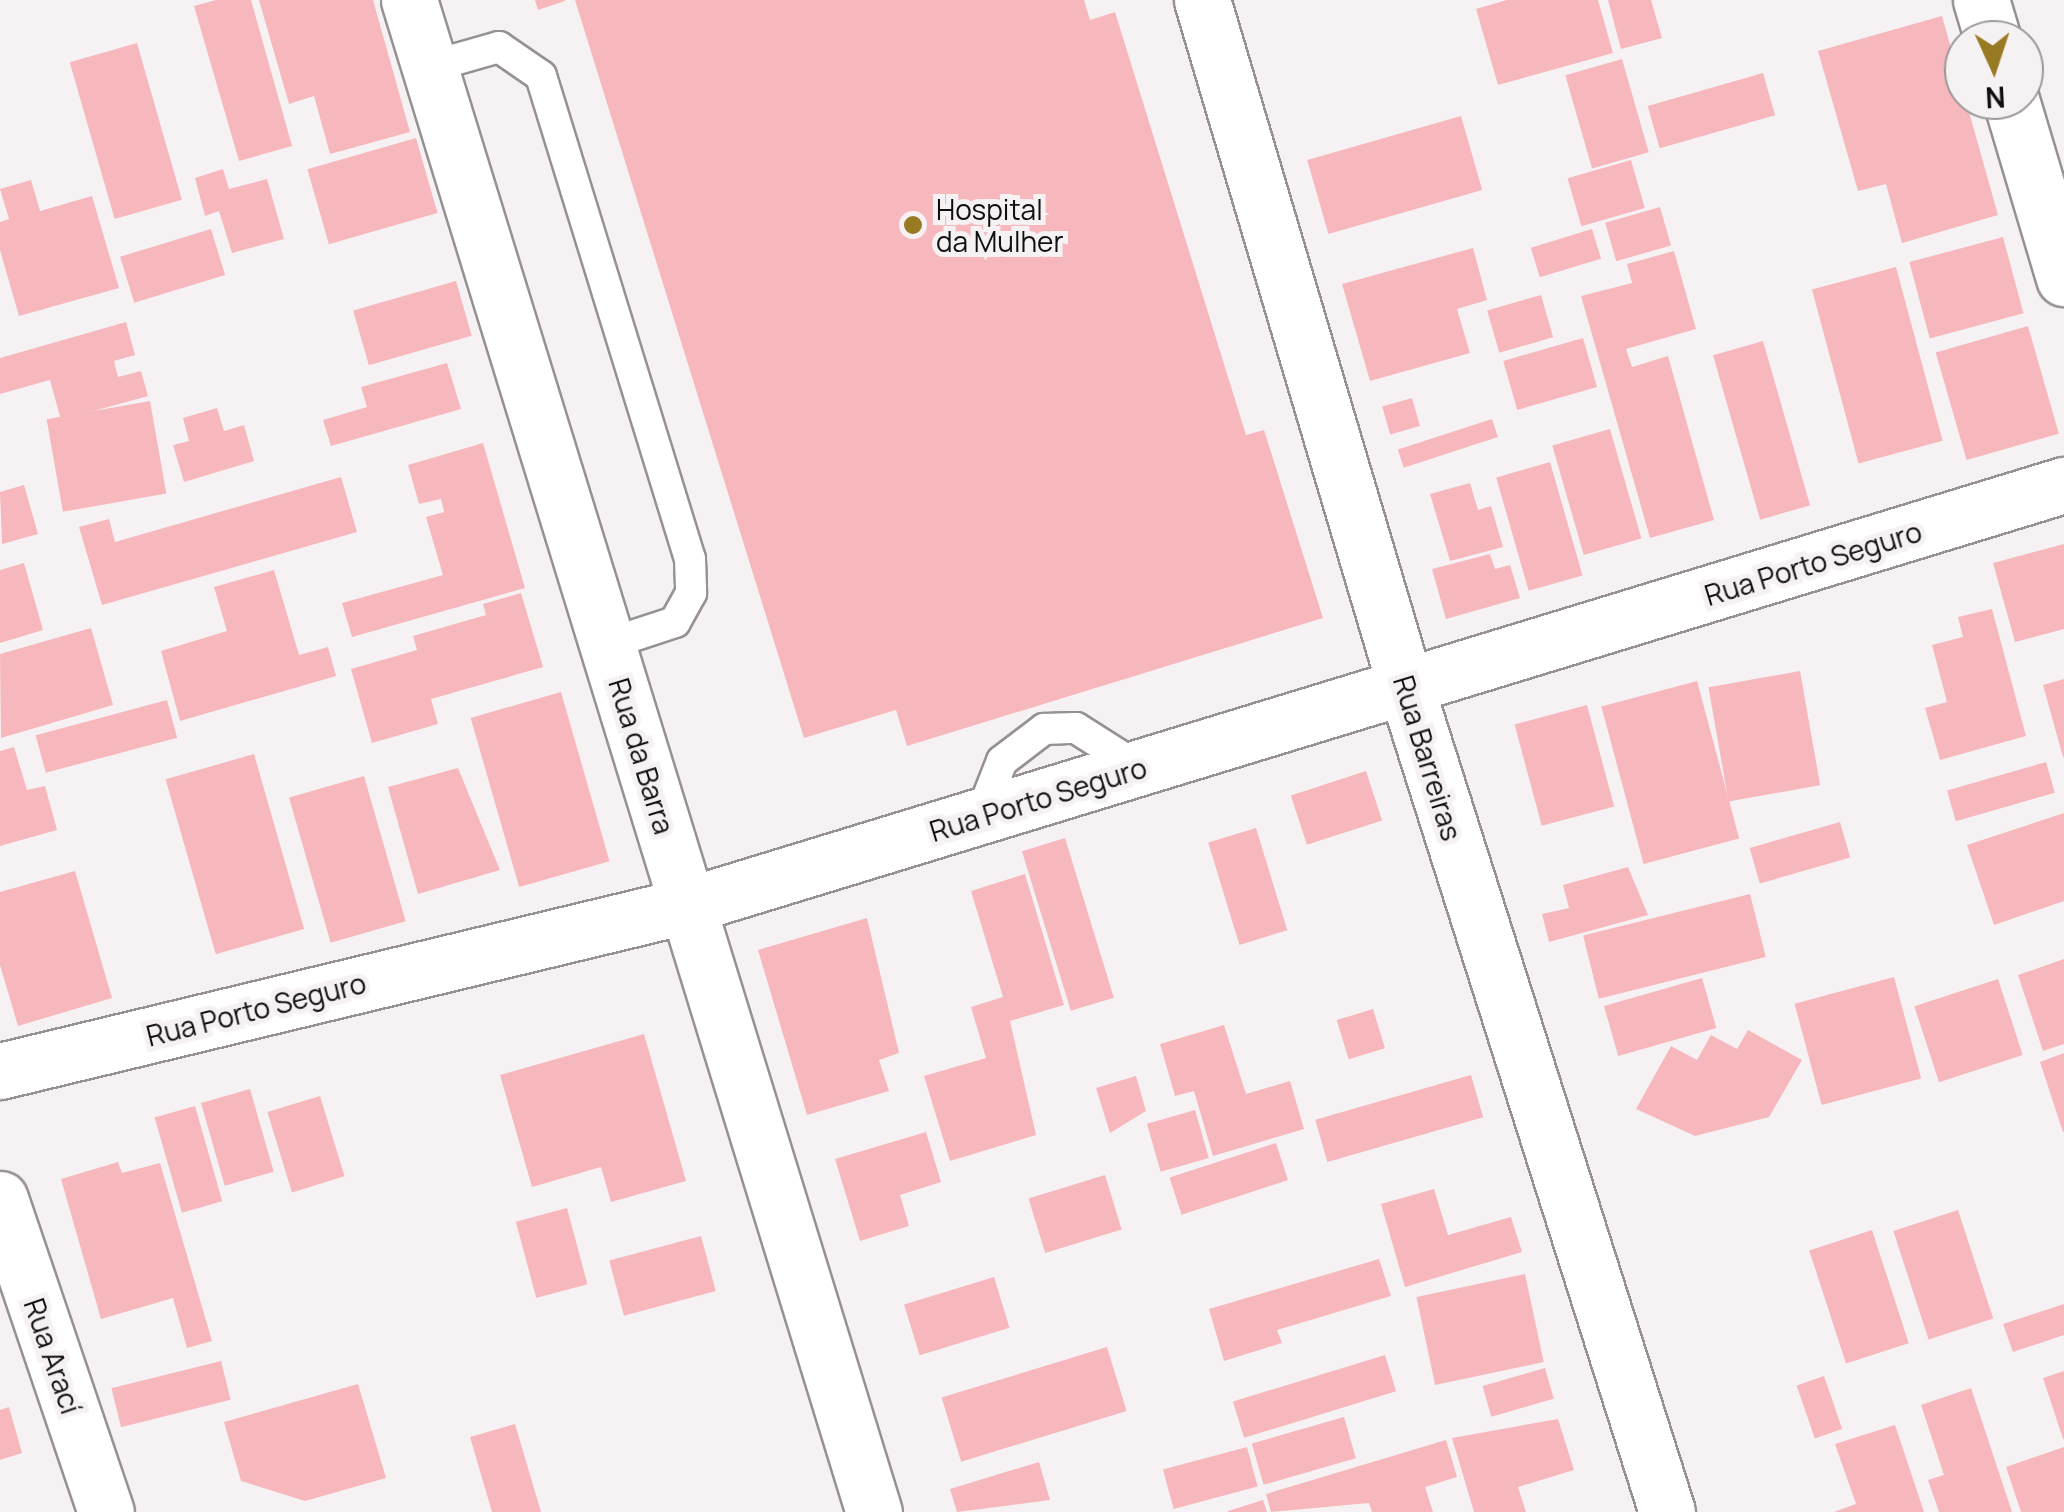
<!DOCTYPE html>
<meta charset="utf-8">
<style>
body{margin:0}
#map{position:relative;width:2064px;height:1512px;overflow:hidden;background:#f6f2f4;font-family:Manrope,sans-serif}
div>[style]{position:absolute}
.building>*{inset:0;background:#f7b8bd;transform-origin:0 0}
.roads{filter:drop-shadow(2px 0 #969293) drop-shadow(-2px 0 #969293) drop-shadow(0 2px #969293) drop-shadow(0 -2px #969293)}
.service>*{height:30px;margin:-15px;padding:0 15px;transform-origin:15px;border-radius:15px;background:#fff}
.minor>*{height:55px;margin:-27.5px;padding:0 27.5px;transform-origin:27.5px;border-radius:27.5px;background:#fff}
.dots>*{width:28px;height:28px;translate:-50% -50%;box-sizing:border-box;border:5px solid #f6f2f4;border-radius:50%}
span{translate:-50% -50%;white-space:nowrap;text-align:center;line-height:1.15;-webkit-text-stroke:10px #f6f2f4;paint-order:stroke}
.poi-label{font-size:28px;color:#111010}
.left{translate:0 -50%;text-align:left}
.street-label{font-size:28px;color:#111010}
.north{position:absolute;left:1944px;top:20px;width:100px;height:100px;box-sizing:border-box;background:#f6f2f4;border:2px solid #9a9899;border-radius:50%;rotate:177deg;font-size:28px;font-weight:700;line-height:40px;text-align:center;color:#111010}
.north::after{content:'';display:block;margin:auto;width:35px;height:45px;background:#987a23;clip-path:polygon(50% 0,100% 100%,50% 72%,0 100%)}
</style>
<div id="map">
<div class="building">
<div style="clip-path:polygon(216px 0,251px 0,292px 146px,239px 161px,194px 6px)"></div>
<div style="clip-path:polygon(259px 0,373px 0,410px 132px,330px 154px,314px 96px,289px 104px)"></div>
<div style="clip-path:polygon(535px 0,565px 0,565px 1px,538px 10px)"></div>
<div style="clip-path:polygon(575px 0,1084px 0,1090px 20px,1115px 12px,1246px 435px,1264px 430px,1323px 618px,907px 746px,896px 710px,804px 738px)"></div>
<div style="clip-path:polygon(1507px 0,1598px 0,1613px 53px,1498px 85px,1476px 9px)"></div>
<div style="clip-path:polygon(1608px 0,1651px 0,1662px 38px,1621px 49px)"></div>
<div style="clip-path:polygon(1942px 16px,1998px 215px,1902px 243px,1886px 184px,1858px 191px,1818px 51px)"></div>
<div style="left:137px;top:43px;width:163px;height:70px;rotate:74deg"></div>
<div style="left:1622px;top:59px;width:97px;height:59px;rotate:74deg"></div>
<div style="left:1763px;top:73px;width:44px;height:120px;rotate:74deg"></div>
<div style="left:1461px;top:116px;width:77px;height:160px;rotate:74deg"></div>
<div style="left:416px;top:138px;width:78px;height:113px;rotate:74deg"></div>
<div style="left:1631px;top:160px;width:50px;height:66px;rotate:74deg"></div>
<div style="clip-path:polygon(223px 169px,229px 189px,267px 179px,284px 239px,232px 253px,219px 211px,205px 216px,195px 178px)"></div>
<div style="clip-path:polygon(31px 180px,40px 211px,92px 196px,119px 288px,19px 316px,0 250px,0 222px,9px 219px,0 189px)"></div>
<div style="left:1660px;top:207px;width:40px;height:57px;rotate:74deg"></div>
<div style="left:211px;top:229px;width:48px;height:95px;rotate:73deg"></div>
<div style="left:1592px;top:229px;width:31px;height:64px;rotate:73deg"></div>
<div style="left:2003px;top:237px;width:79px;height:97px;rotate:75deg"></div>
<div style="clip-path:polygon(1473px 248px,1487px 300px,1457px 309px,1470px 353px,1370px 381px,1342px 284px)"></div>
<div style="clip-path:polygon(1674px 251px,1696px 329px,1626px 349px,1632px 367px,1668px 356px,1714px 520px,1650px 538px,1581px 296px,1632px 283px,1627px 264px)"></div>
<div style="left:1896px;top:267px;width:180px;height:87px;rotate:75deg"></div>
<div style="left:456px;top:281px;width:57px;height:107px;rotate:74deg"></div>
<div style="left:1541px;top:295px;width:44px;height:56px;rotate:74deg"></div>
<div style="clip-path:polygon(126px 322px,135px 355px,114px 361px,118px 377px,141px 371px,148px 396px,61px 420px,50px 380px,0 394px,0 358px)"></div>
<div style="left:2028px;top:326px;width:112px;height:96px;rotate:74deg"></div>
<div style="left:1583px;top:338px;width:51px;height:83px;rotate:74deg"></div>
<div style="left:1763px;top:341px;width:171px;height:52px;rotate:74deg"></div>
<div style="clip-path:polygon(447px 363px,461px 409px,331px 446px,323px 420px,367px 407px,361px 387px)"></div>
<div style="left:1412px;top:398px;width:29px;height:31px;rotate:74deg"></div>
<div style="left:150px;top:401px;width:94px;height:105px;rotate:80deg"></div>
<div style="clip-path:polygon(217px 408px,224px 431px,244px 425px,254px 461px,184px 482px,173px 445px,189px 441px,183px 418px)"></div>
<div style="left:1492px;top:419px;width:19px;height:99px;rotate:72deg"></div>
<div style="left:1610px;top:429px;width:114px;height:60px;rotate:74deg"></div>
<div style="clip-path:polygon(483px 443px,525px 588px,352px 637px,342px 603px,443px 575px,426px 517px,444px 512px,441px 499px,419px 504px,408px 465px)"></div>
<div style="left:1550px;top:462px;width:118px;height:56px;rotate:74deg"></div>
<div style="clip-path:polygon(341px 477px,357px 532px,102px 605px,79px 527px,109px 519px,115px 542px)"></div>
<div style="clip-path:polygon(1470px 483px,1478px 510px,1491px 506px,1503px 547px,1450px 561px,1430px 494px)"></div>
<div style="clip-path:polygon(24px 485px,38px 534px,2px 544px,0 492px)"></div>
<div style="clip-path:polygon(2064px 544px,2064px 629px,2015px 642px,1993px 563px)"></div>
<div style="clip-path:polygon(1490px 554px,1495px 569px,1510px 565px,1520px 598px,1446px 619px,1432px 569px)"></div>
<div style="clip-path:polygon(24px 563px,43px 630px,0 643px,0 570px)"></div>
<div style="clip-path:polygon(274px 570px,299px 655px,328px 647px,336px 676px,180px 721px,161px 651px,227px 631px,214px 587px)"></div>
<div style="clip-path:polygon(521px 593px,543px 667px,431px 699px,438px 724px,372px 743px,351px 669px,417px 650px,413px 636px,486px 615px,483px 604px)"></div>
<div style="clip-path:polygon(1992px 609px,2026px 736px,1940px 760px,1925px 708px,1947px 702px,1932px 645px,1963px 637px,1958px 617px)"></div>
<div style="clip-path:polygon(91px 628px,113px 705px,1px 738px,0 654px)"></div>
<div style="left:1800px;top:671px;width:116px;height:93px;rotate:80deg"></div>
<div style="clip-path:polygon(2064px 679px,2064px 757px,2063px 757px,2043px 685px)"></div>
<div style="left:1697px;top:681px;width:163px;height:99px;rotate:75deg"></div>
<div style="left:561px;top:692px;width:176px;height:94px;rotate:74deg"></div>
<div style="left:167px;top:700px;width:39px;height:136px;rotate:75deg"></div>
<div style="left:1587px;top:705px;width:105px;height:75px;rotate:75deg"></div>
<div style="clip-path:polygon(14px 747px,27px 790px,45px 786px,57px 830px,0 846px,0 751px)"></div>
<div style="left:254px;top:754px;width:182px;height:92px;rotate:74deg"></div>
<div style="left:2046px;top:762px;width:32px;height:103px;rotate:74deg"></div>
<div style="clip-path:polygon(458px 768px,500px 870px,418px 894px,388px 787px)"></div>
<div style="left:1366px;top:771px;width:52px;height:79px;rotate:72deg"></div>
<div style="left:364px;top:776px;width:151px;height:78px;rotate:74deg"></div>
<div style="clip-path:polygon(2064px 813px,2064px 901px,1994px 925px,1967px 845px)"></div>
<div style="left:1840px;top:822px;width:37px;height:94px;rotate:74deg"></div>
<div style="left:1256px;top:828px;width:107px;height:50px;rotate:73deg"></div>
<div style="left:1065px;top:838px;width:167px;height:45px;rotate:73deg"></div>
<div style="clip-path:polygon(1628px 867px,1648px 915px,1549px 942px,1542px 914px,1569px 908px,1563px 885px)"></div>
<div style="clip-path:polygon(75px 871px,112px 998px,18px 1026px,0 965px,0 892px)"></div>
<div style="clip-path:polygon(1025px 874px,1064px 1005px,1010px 1021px,1036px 1135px,950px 1161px,924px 1076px,986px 1058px,971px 1007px,1003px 997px,971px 891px)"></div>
<div style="left:1750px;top:894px;width:65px;height:172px;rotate:76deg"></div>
<div style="clip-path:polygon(867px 918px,899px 1053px,879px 1060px,889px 1091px,807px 1115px,758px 950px)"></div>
<div style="clip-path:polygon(2064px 959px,2064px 1044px,2043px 1051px,2018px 975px)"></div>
<div style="left:1894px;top:977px;width:105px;height:103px;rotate:75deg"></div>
<div style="left:1702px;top:978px;width:52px;height:102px;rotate:74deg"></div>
<div style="left:1998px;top:979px;width:80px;height:88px;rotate:72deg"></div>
<div style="left:1373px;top:1009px;width:41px;height:38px;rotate:73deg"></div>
<div style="clip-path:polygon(1224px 1025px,1246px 1094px,1290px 1081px,1304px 1129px,1213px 1156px,1194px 1091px,1175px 1096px,1160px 1044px)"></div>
<div style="clip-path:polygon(1748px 1030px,1802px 1060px,1769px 1117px,1695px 1136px,1636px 1109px,1671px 1046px,1697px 1060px,1711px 1035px,1737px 1049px)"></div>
<div style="clip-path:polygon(644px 1034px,686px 1181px,611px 1202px,601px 1167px,532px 1187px,500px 1075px)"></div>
<div style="clip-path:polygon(2064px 1053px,2064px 1132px,2063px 1132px,2040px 1062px)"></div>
<div style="left:1471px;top:1075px;width:44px;height:162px;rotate:74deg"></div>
<div style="clip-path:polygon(1136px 1076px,1146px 1111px,1110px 1133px,1096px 1088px)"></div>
<div style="left:250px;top:1089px;width:86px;height:51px;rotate:74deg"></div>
<div style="left:320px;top:1096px;width:84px;height:55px;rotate:73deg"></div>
<div style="left:195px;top:1106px;width:99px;height:42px;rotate:74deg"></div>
<div style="left:1195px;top:1110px;width:50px;height:50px;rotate:74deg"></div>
<div style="clip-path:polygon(926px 1132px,941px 1182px,900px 1195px,909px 1226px,860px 1241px,835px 1159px)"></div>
<div style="left:1276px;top:1143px;width:39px;height:112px;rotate:72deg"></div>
<div style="clip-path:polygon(118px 1162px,122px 1173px,160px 1163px,212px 1341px,187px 1348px,173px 1298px,101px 1319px,61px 1179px)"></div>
<div style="left:1105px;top:1175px;width:57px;height:80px;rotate:73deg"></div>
<div style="clip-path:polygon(1434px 1189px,1448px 1235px,1511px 1217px,1522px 1252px,1405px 1287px,1381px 1204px)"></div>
<div style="left:567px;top:1208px;width:79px;height:53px;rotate:75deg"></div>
<div style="left:1958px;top:1210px;width:114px;height:68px;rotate:72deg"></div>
<div style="left:1872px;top:1230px;width:119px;height:66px;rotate:72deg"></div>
<div style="left:701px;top:1236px;width:57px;height:95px;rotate:75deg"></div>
<div style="clip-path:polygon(1379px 1259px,1391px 1296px,1277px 1330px,1282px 1343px,1224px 1361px,1209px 1309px)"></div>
<div style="left:1525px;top:1274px;width:90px;height:111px;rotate:78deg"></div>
<div style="left:994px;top:1277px;width:53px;height:94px;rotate:73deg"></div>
<div style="clip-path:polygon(2064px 1304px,2064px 1335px,2013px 1352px,2003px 1324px)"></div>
<div style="left:1107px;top:1347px;width:67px;height:173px;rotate:73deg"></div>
<div style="left:1385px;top:1355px;width:38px;height:159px;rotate:73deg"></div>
<div style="left:221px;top:1361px;width:40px;height:113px;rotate:76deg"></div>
<div style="left:1545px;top:1368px;width:32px;height:65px;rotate:74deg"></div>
<div style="clip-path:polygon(2064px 1371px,2064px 1439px,2063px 1439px,2043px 1378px)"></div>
<div style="left:1824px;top:1376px;width:56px;height:29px;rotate:71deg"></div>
<div style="clip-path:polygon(358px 1384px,386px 1478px,305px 1501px,241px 1481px,224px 1422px)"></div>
<div style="clip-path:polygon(1971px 1388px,2012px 1512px,1939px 1512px,1928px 1480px,1944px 1475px,1921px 1405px)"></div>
<div style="clip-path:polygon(9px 1407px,22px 1453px,0 1460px,0 1410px)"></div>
<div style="left:1344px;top:1417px;width:43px;height:96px;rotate:74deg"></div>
<div style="clip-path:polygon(1558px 1419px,1574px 1470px,1518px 1487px,1526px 1512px,1474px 1512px,1452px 1438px)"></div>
<div style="clip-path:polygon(515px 1424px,541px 1512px,492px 1512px,470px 1437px)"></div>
<div style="clip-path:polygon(1895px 1425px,1924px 1512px,1834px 1512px,1856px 1504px,1835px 1444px)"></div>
<div style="clip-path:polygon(1446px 1440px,1457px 1477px,1425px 1487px,1433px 1512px,1372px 1512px,1369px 1503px,1271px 1512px,1266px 1494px)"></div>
<div style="left:1247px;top:1447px;width:41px;height:87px;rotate:75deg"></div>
<div style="clip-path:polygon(2064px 1447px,2064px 1512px,2021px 1512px,2006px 1467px)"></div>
<div style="clip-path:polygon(1039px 1462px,1050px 1500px,957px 1512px,950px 1489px)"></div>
<div style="clip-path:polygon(1263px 1500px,1267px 1512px,1228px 1512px,1228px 1511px)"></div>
</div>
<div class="roads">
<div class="service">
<div style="left:429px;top:67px;width:73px;rotate:-15.9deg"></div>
<div style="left:499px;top:47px;width:51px;rotate:34.6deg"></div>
<div style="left:541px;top:76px;width:505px;rotate:72.86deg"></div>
<div style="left:690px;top:559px;width:34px;rotate:88deg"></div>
<div style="left:691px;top:593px;width:33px;rotate:119deg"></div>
<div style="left:675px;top:622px;width:71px;rotate:161.8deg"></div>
<div style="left:980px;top:817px;width:60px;rotate:-68.6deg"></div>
<div style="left:1002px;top:761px;width:53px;rotate:-37.3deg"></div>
<div style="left:1044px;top:729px;width:32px;rotate:-2deg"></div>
<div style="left:1076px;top:728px;width:75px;rotate:32.4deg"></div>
</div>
<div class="minor">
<div style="left:409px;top:0;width:1582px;rotate:72.91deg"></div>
<div style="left:1202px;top:0;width:718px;rotate:73.48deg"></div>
<div style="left:1406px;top:688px;width:864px;rotate:72.42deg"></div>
<div style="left:1981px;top:0;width:42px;rotate:73.3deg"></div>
<div style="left:2011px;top:100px;width:186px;rotate:73.4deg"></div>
<div style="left:0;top:1071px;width:709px;rotate:-13.55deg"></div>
<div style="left:689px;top:905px;width:1438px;rotate:-16.99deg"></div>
<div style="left:0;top:1199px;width:330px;rotate:71.3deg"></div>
</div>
</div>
<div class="dots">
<div style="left:913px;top:225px;background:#987a23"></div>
</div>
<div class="poi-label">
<span class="left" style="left:936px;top:225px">Hospital<br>da Mulher</span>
</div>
<div class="street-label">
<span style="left:1813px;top:563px;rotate:-17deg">Rua Porto Seguro</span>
<span style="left:642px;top:756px;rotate:73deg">Rua da Barra</span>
<span style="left:1428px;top:758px;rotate:73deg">Rua Barreiras</span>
<span style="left:1038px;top:799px;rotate:-17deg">Rua Porto Seguro</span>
<span style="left:256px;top:1009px;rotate:-14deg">Rua Porto Seguro</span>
<span style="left:53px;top:1356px;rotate:71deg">Rua Arací</span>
</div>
<div class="north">N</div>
</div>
